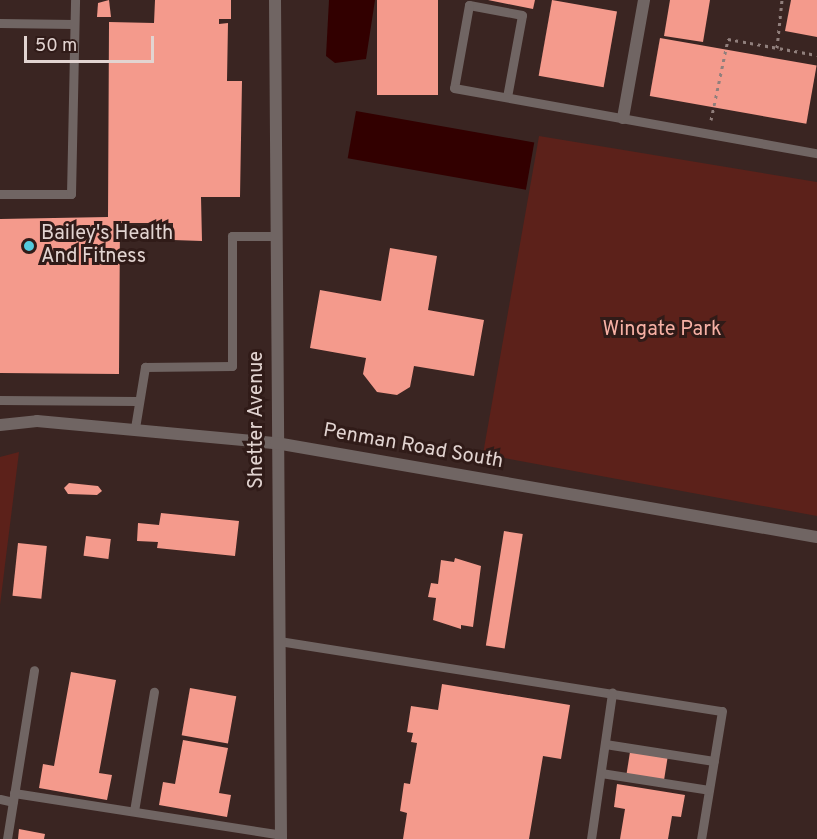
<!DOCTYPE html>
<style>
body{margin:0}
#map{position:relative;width:817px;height:839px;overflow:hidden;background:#3a2522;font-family:Overpass,sans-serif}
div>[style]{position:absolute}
.green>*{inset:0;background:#5c211a}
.water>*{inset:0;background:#320000;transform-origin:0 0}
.building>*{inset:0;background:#f49a8c;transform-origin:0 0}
.path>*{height:3px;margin-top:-1.5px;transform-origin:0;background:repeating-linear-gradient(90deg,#907f7c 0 3px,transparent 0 7.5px)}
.lane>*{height:9px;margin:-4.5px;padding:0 4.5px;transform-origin:4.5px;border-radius:4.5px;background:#706563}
.street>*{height:12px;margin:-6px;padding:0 6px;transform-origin:6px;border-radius:6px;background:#706563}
.dots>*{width:16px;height:16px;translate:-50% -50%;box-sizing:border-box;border:3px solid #301b18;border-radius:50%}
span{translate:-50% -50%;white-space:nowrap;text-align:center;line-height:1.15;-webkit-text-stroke:6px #301b18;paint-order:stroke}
.poi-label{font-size:20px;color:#e2d4d1}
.left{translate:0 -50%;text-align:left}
.park-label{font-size:20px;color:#f7b1a5}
.street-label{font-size:20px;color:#e2d4d1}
.scale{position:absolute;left:24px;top:36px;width:130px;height:27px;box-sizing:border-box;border:3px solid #e2d4d1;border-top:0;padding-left:8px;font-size:18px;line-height:21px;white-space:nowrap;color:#e2d4d1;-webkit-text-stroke:4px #301b18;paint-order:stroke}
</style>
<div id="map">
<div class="green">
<div style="clip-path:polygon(539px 136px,817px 182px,817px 516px,483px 454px)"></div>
<div style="clip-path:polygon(19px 452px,0 605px,0 457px)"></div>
</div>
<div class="water">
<div style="clip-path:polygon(329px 0,375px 0,366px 59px,335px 63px,326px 56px)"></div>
<div style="left:356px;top:111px;width:181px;height:48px;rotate:10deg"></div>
</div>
<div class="building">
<div style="clip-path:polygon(109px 0,111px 17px,97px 17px,98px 3px)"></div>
<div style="clip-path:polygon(155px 0,231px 0,231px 19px,219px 19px,219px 24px,228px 23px,227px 81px,242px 81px,240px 197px,201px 197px,202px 241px,173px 240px,173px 223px,120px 223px,119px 374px,0 373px,0 219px,108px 217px,109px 22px,154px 23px)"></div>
<div style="left:377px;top:0;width:61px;height:95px"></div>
<div style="clip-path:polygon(488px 0,535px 0,533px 9px)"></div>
<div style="left:552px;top:0;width:66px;height:77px;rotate:10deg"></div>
<div style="clip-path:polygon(670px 0,710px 0,703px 42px,664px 36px)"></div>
<div style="clip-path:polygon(791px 0,817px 0,817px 37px,785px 31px)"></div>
<div style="left:660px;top:38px;width:159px;height:59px;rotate:10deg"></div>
<div style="clip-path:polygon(390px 248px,437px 256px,428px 310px,484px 320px,474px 376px,414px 366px,410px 387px,397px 395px,377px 392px,363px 374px,366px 358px,310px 348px,320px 290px,381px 301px)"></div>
<div style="clip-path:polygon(69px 483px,98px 486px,102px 491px,97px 495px,68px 494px,64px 488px)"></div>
<div style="clip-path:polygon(161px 513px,239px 521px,235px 556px,157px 548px,158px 542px,137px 541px,138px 523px,159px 525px)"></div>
<div style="left:504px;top:531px;width:19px;height:116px;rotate:9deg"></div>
<div style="left:86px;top:536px;width:25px;height:20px;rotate:7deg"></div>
<div style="left:18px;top:543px;width:29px;height:53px;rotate:6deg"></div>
<div style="clip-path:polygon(455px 558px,481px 566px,473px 627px,461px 625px,461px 629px,433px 620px,436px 598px,428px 597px,431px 583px,438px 584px,441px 560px,454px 562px)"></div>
<div style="clip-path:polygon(71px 672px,116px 680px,99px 773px,112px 775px,107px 800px,39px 788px,43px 764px,54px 766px)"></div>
<div style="clip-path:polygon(442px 684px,570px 705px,561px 759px,543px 756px,529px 839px,403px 839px,407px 813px,400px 811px,404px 783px,410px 784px,417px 743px,411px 742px,413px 733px,407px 732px,411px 706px,438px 710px)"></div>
<div style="left:190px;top:688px;width:47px;height:48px;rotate:10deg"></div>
<div style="clip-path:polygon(183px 740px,228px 748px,219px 793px,231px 795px,227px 817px,159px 805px,163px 782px,175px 784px)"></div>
<div style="left:630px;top:752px;width:38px;height:22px;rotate:9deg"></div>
<div style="clip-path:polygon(617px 784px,685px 795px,681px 817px,672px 816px,668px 839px,620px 839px,625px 809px,614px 807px)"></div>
<div style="clip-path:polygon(19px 829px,45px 834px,44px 839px,18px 839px)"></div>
</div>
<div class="path">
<div style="left:777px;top:48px;width:48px;rotate:-84.1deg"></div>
<div style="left:711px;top:120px;width:83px;rotate:-78.1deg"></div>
<div style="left:728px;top:39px;width:90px;rotate:10.2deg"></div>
</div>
<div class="lane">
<div style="left:0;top:23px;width:74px;rotate:0.8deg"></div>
<div style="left:507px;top:97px;width:83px;rotate:-79.6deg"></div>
<div style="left:522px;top:15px;width:54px;rotate:-169.3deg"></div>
<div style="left:469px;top:5px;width:84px;rotate:100.2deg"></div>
<div style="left:454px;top:88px;width:369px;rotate:10.2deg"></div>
<div style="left:0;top:194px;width:71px"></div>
<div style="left:71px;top:194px;width:194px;rotate:-88.8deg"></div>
<div style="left:0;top:400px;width:137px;rotate:0.4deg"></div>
<div style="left:135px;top:428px;width:62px;rotate:-80.7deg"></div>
<div style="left:145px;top:367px;width:87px;rotate:-0.7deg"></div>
<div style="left:232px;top:366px;width:130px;rotate:-90deg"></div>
<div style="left:232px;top:236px;width:44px"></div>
<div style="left:279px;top:641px;width:448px;rotate:9deg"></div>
<div style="left:722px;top:711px;width:130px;rotate:99.3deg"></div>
<div style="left:605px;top:744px;width:110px;rotate:8.9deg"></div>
<div style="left:601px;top:773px;width:109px;rotate:8.9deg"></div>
<div style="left:14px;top:793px;width:270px;rotate:8.9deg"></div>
<div style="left:0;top:799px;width:13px;rotate:13deg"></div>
<div style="left:134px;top:811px;width:121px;rotate:-80.5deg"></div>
<div style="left:7px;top:839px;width:171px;rotate:-80.9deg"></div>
<div style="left:591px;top:839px;width:148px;rotate:-81.8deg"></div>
</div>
<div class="street">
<div style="left:275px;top:0;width:839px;rotate:89.59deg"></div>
<div style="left:623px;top:118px;width:120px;rotate:-79.9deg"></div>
<div style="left:0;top:425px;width:37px;rotate:-6deg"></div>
<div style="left:37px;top:421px;width:240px;rotate:5.3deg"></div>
<div style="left:276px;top:443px;width:549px;rotate:9.86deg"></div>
</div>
<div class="dots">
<div style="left:29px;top:246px;background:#54cadd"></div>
</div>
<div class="poi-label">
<span class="left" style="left:41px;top:246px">Bailey's Health<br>And Fitness</span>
</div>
<div class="park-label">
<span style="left:662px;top:330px">Wingate Park</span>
</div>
<div class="street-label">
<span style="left:257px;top:420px;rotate:-90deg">Shetter Avenue</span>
<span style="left:413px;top:447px;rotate:10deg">Penman Road South</span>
</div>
<div class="scale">50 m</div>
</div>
